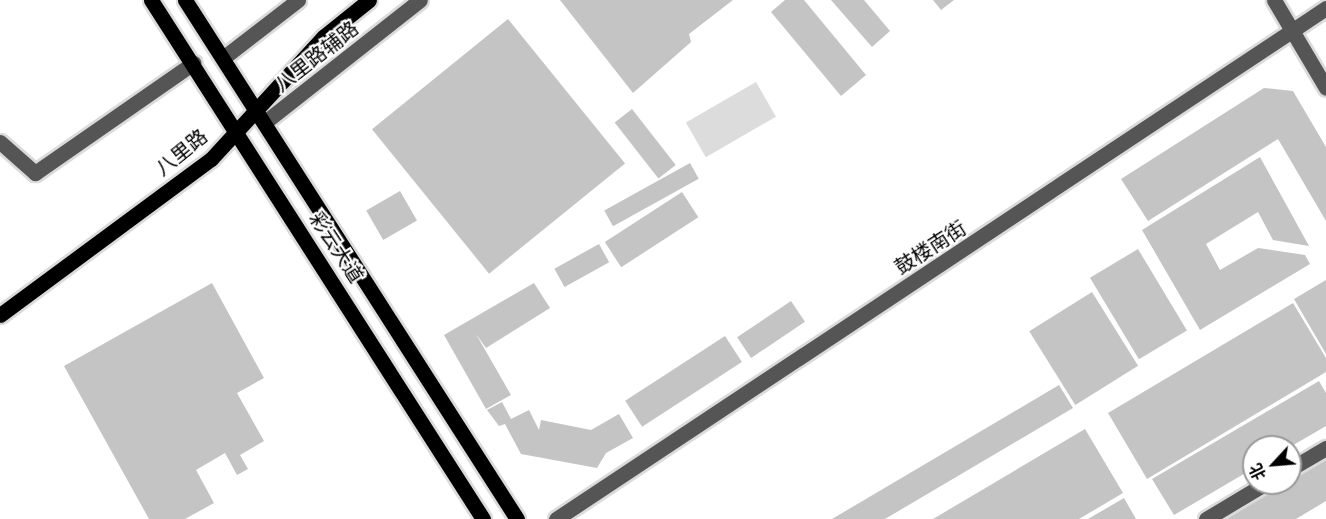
<!DOCTYPE html>
<meta charset="utf-8">
<style>
body{margin:0}
#map{position:relative;width:1326px;height:519px;overflow:hidden;background:#fff;font-family:Lato,"Noto Sans SC",sans-serif}
div>[style]{position:absolute}
.green>*{inset:0;background:#dcdcdc;transform-origin:0 0}
.building>*{inset:0;background:#c4c4c4;transform-origin:0 0}
.roads{filter:drop-shadow(2px 0 #dbdbdb) drop-shadow(-2px 0 #dbdbdb) drop-shadow(0 2px #dbdbdb) drop-shadow(0 -2px #dbdbdb)}
.minor>*{height:15px;margin:-7.5px;padding:0 7.5px;transform-origin:7.5px;border-radius:7.5px;background:#555}
.major>*{height:15px;margin:-7.5px;padding:0 7.5px;transform-origin:7.5px;border-radius:7.5px;background:#000}
span{translate:-50% -50%;white-space:nowrap;text-align:center;line-height:1.15;-webkit-text-stroke:4.5px #fff;paint-order:stroke}
.street-label{font-size:20px;color:#000}
.north{position:absolute;left:1242px;top:435px;width:60px;height:60px;box-sizing:border-box;background:#fff;border:2px solid #999;border-radius:50%;rotate:244deg;font-size:16px;font-weight:700;line-height:24px;text-align:center;color:#000}
.north::after{content:'';display:block;margin:auto;width:21px;height:27px;background:#000;clip-path:polygon(50% 0,100% 100%,50% 72%,0 100%)}
</style>
<div id="map">
<div class="green">
<div style="left:756px;top:82px;width:40px;height:81px;rotate:60deg"></div>
</div>
<div class="building">
<div style="clip-path:polygon(560px 0,733px 0,689px 34px,691px 42px,633px 93px)"></div>
<div style="clip-path:polygon(785px 0,804px 0,866px 75px,841px 96px,771px 12px)"></div>
<div style="clip-path:polygon(831px 0,864px 0,890px 31px,872px 47px)"></div>
<div style="clip-path:polygon(933px 0,954px 0,941px 10px)"></div>
<div style="left:508px;top:19px;width:186px;height:175px;rotate:51deg"></div>
<div style="clip-path:polygon(1264px 88px,1293px 91px,1326px 147px,1326px 221px,1278px 139px,1148px 221px,1121px 179px)"></div>
<div style="left:632px;top:109px;width:71px;height:22px;rotate:52deg"></div>
<div style="clip-path:polygon(1260px 157px,1309px 246px,1273px 240px,1258px 212px,1206px 244px,1220px 270px,1258px 248px,1305px 255px,1310px 264px,1200px 330px,1142px 230px)"></div>
<div style="left:690px;top:163px;width:18px;height:98px;rotate:61deg"></div>
<div style="left:400px;top:191px;width:34px;height:39px;rotate:60deg"></div>
<div style="left:682px;top:192px;width:30px;height:92px;rotate:57deg"></div>
<div style="left:599px;top:244px;width:21px;height:51px;rotate:61deg"></div>
<div style="left:1138px;top:249px;width:95px;height:56px;rotate:59deg"></div>
<div style="clip-path:polygon(1326px 280px,1326px 354px,1294px 299px)"></div>
<div style="clip-path:polygon(212px 283px,264px 378px,237px 393px,264px 441px,240px 455px,248px 469px,237px 475px,225px 453px,196px 470px,214px 503px,185px 519px,149px 519px,64px 366px)"></div>
<div style="clip-path:polygon(534px 283px,550px 308px,486px 348px,476px 334px,511px 395px,486px 409px,444px 335px)"></div>
<div style="left:1092px;top:292px;width:87px;height:74px;rotate:58deg"></div>
<div style="left:791px;top:301px;width:25px;height:65px;rotate:56deg"></div>
<div style="clip-path:polygon(1293px 303px,1326px 358px,1326px 372px,1147px 479px,1108px 413px)"></div>
<div style="left:725px;top:336px;width:31px;height:119px;rotate:57deg"></div>
<div style="clip-path:polygon(1319px 381px,1326px 393px,1326px 426px,1290px 447px,1254px 447px,1254px 468px,1174px 515px,1152px 479px)"></div>
<div style="clip-path:polygon(1059px 385px,1073px 408px,885px 519px,832px 519px)"></div>
<div style="clip-path:polygon(502px 402px,511px 419px,529px 410px,539px 430px,541px 420px,591px 430px,619px 414px,633px 438px,606px 453px,597px 468px,521px 454px,505px 424px,499px 426px,487px 410px)"></div>
<div style="clip-path:polygon(1085px 429px,1123px 493px,1079px 519px,933px 519px)"></div>
<div style="clip-path:polygon(1326px 454px,1326px 501px,1296px 519px,1214px 519px,1276px 483px,1290px 483px,1290px 475px)"></div>
<div style="clip-path:polygon(1124px 498px,1136px 519px,1088px 519px)"></div>
</div>
<div class="roads">
<div class="minor">
<div style="left:1274px;top:0;width:102px;rotate:59.4deg"></div>
<div style="left:223px;top:58px;width:95px;rotate:-37.7deg"></div>
<div style="left:265px;top:122px;width:197px;rotate:-38.2deg"></div>
<div style="left:0;top:142px;width:47px;rotate:41.5deg"></div>
<div style="left:35px;top:173px;width:193px;rotate:-34.8deg"></div>
<div style="left:1290px;top:469px;width:42px;rotate:-30.3deg"></div>
<div style="left:556px;top:519px;width:924px;rotate:-33.57deg"></div>
<div style="left:1206px;top:519px;width:70px;rotate:-31deg"></div>
</div>
<div class="major">
<div style="left:151px;top:0;width:616px;rotate:57.39deg"></div>
<div style="left:185px;top:0;width:616px;rotate:57.39deg"></div>
<div style="left:0;top:315px;width:262px;rotate:-36.5deg"></div>
<div style="left:211px;top:159px;width:166px;rotate:-47.4deg"></div>
<div style="left:323px;top:37px;width:59px;rotate:-38.8deg"></div>
</div>
</div>
<div class="street-label">
<span style="left:316px;top:56px;rotate:-38deg">八里路辅路</span>
<span style="left:181px;top:152px;rotate:-39deg">八里路</span>
<span style="left:337px;top:247px;rotate:57deg">彩云大道</span>
<span style="left:930px;top:247px;rotate:-33deg">鼓楼南街</span>
</div>
<div class="north">北</div>
</div>
